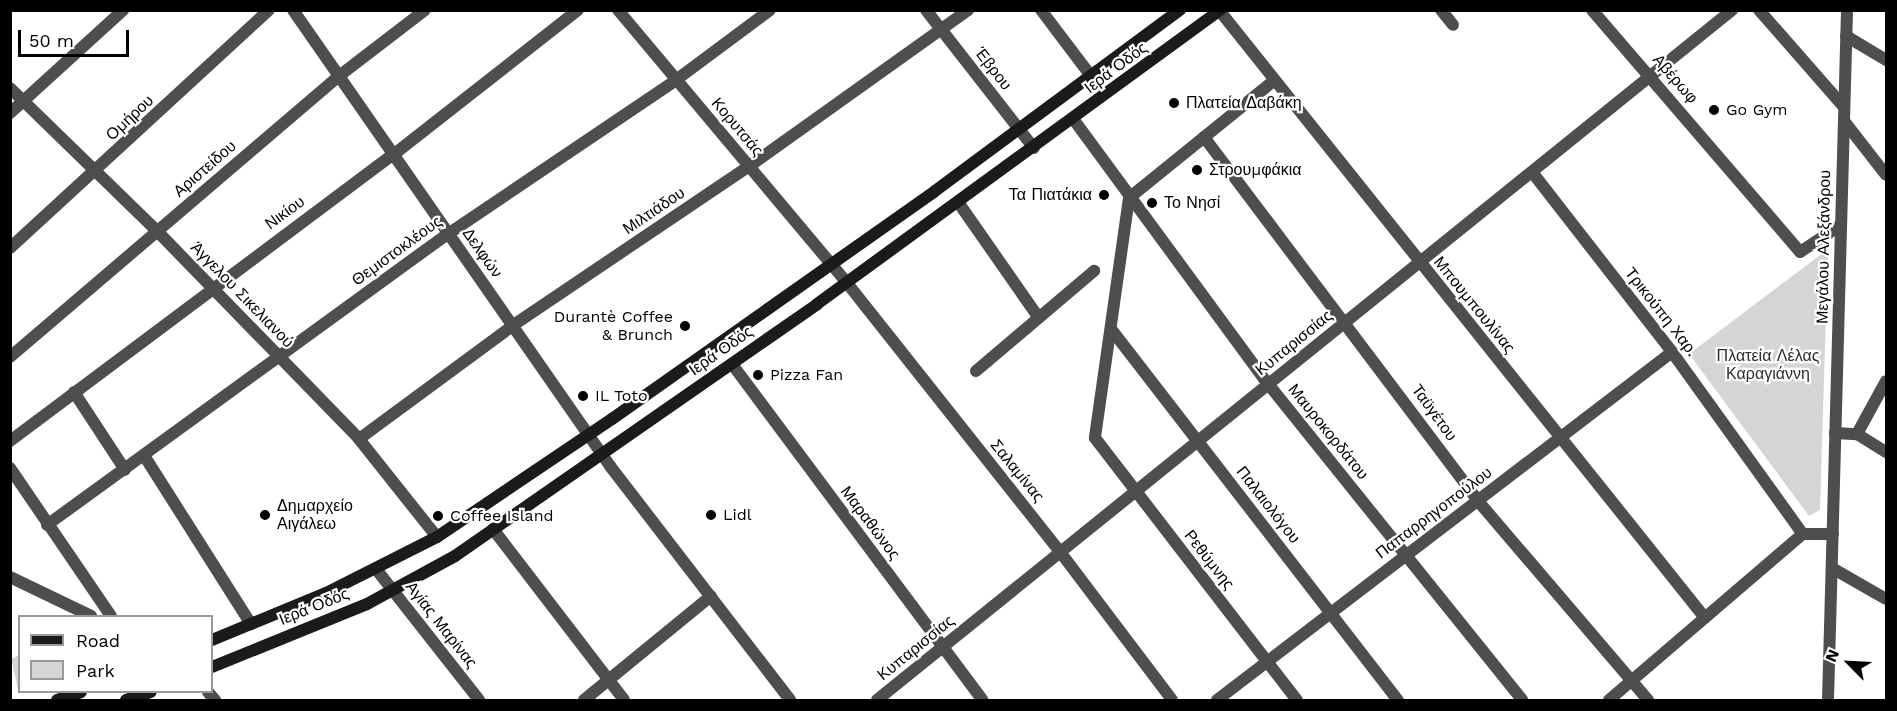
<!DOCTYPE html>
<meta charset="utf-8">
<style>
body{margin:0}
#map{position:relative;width:1897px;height:711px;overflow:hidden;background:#fff;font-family:"Work Sans",sans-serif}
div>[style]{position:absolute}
.green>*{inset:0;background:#d5d5d5}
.minor>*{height:12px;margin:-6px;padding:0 6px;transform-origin:6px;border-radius:6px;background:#4e4e4e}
.tertiary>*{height:12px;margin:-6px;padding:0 6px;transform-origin:6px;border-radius:6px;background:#4e4e4e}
.secondary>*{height:12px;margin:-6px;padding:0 6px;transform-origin:6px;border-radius:6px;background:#1b1b1b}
.dots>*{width:16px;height:16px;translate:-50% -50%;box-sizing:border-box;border:3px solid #fff;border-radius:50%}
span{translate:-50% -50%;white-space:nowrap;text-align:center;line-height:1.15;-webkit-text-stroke:4.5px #fff;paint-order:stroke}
.street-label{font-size:16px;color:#000}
.poi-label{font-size:16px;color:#000}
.left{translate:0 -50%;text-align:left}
.right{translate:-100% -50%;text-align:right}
.park-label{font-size:16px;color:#2c2c2c}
.frame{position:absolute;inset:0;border:12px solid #000;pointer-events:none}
.legend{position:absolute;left:18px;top:615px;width:195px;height:78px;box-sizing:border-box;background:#fff;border:2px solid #999;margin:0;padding:8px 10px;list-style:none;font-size:18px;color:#000}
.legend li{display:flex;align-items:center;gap:12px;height:30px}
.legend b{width:30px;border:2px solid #999}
.north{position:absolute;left:1819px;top:633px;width:60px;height:60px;-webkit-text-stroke:4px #fff;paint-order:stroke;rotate:294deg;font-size:16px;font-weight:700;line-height:24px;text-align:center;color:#000}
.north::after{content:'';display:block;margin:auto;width:21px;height:27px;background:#000;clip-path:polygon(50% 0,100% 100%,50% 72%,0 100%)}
.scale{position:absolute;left:18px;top:30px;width:111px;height:27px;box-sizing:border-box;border:3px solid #000;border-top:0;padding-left:8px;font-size:18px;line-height:21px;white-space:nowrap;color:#000;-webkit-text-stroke:4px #fff;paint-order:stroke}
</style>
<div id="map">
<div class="green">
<div style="clip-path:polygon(1828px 249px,1820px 510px,1809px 516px,1689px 354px)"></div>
<div style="clip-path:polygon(19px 655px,22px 692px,19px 693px,11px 659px)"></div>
</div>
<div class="minor">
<div style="left:293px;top:10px;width:555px;rotate:55.19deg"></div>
<div style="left:610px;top:466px;width:295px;rotate:52.4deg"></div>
<div style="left:1041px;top:10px;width:83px;rotate:52.9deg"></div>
<div style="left:1219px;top:10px;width:778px;rotate:51.36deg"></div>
<div style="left:1441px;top:10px;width:19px;rotate:51deg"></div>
<div style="left:1592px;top:10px;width:319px;rotate:49.3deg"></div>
<div style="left:1800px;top:252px;width:49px;rotate:-33.4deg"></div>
<div style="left:1759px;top:10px;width:129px;rotate:48.8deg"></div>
<div style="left:1846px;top:36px;width:47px;rotate:31deg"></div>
<div style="left:10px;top:88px;width:206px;rotate:44.2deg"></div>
<div style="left:158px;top:232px;width:289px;rotate:45.8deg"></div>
<div style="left:359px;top:439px;width:125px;rotate:51.5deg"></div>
<div style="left:10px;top:113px;width:153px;rotate:-42.3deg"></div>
<div style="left:1074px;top:120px;width:329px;rotate:53.7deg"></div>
<div style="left:1269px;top:385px;width:404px;rotate:51.2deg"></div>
<div style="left:1844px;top:121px;width:68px;rotate:52.1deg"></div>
<div style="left:1204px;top:137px;width:456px;rotate:53deg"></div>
<div style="left:1478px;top:501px;width:262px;rotate:49.5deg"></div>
<div style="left:1532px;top:172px;width:228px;rotate:52.1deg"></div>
<div style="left:1672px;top:352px;width:224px;rotate:54.3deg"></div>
<div style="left:1129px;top:198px;width:242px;rotate:98.1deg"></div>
<div style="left:1095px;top:438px;width:331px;rotate:52.4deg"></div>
<div style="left:1129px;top:198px;width:184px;rotate:-39deg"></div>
<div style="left:958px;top:202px;width:141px;rotate:55.1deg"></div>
<div style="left:10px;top:248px;width:352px;rotate:-42.6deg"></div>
<div style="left:847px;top:283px;width:345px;rotate:51.6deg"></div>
<div style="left:1061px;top:553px;width:184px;rotate:52.9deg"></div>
<div style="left:1111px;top:329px;width:469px;rotate:52.3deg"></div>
<div style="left:10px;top:357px;width:433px;rotate:-40.5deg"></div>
<div style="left:339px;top:76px;width:108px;rotate:-37.5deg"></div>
<div style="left:732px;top:364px;width:419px;rotate:53.3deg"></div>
<div style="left:976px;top:371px;width:155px;rotate:-40.3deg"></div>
<div style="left:74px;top:392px;width:93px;rotate:56.8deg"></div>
<div style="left:1835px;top:433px;width:22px;rotate:3deg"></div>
<div style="left:1857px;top:434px;width:60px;rotate:-61.3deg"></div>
<div style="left:1857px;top:434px;width:34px;rotate:32deg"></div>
<div style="left:359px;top:439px;width:190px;rotate:-36.4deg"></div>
<div style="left:512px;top:326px;width:293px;rotate:-34deg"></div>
<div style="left:755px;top:162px;width:262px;rotate:-35.5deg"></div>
<div style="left:10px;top:441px;width:478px;rotate:-36.8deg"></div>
<div style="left:393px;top:155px;width:235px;rotate:-38.1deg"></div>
<div style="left:145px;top:457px;width:198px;rotate:57.6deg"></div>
<div style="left:10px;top:468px;width:179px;rotate:55.7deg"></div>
<div style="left:47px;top:525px;width:495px;rotate:-36deg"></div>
<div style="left:448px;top:234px;width:275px;rotate:-34deg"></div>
<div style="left:676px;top:80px;width:117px;rotate:-36.7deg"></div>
<div style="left:493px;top:529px;width:215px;rotate:52.5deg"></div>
<div style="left:1832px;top:568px;width:62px;rotate:29.9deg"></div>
<div style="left:10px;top:577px;width:90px;rotate:25.7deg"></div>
<div style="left:208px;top:692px;width:11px;rotate:49deg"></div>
<div style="left:584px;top:700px;width:164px;rotate:-39.3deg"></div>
<div style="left:877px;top:700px;width:1099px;rotate:-38.9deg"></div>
<div style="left:1217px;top:700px;width:573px;rotate:-37.41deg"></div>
<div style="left:1609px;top:700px;width:255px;rotate:-40.6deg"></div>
<div style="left:1803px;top:534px;width:30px"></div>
</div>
<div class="tertiary">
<div style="left:618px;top:10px;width:356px;rotate:50deg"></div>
<div style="left:926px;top:10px;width:175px;rotate:52deg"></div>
<div style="left:376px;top:569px;width:167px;rotate:51.8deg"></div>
<div style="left:1828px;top:700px;width:690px;rotate:-88.42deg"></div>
</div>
<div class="secondary">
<div style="left:212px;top:640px;width:123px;rotate:-22.4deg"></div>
<div style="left:326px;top:593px;width:124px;rotate:-26.8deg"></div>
<div style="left:437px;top:537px;width:211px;rotate:-34deg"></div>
<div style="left:612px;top:419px;width:395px;rotate:-35.2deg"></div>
<div style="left:935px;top:191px;width:305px;rotate:-36.5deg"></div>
<div style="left:212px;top:667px;width:167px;rotate:-22.1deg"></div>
<div style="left:367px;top:604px;width:100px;rotate:-28.6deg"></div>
<div style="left:455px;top:556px;width:441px;rotate:-34.8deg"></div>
<div style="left:817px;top:304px;width:499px;rotate:-36.1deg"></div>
<div style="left:57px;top:700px;width:25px;rotate:-18deg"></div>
<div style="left:126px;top:700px;width:26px;rotate:-18deg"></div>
</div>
<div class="dots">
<div style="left:1174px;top:103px;background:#000"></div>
<div style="left:1714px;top:110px;background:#000"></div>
<div style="left:1197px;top:170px;background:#000"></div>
<div style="left:1104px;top:195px;background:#000"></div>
<div style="left:1152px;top:203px;background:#000"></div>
<div style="left:685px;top:326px;background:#000"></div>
<div style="left:758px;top:375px;background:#000"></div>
<div style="left:583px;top:396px;background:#000"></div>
<div style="left:265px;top:515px;background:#000"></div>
<div style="left:711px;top:515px;background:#000"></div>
<div style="left:438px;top:516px;background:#000"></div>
</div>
<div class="street-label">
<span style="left:1116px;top:68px;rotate:-37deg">Ιερά Οδός</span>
<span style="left:993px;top:69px;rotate:52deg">Έβρου</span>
<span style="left:1675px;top:79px;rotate:49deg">Αβέρωφ</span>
<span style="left:130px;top:118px;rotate:-43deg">Ομήρου</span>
<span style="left:737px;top:127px;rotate:50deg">Κορυτσάς</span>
<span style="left:205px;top:169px;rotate:-41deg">Αριστείδου</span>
<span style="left:654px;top:211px;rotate:-34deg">Μιλτιάδου</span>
<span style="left:285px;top:213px;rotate:-36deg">Νικίου</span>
<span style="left:1824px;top:247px;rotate:-89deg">Μεγάλου Αλεξάνδρου</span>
<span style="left:397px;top:251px;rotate:-36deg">Θεμιστοκλέους</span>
<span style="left:482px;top:253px;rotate:55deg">Δελφών</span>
<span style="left:242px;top:295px;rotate:46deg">Άγγελου Σικελιανού</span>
<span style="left:1474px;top:305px;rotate:51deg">Μπουμπουλίνας</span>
<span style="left:1661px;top:312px;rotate:52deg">Τρικούπη Χαρ.</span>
<span style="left:1294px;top:343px;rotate:-39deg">Κυπαρισσίας</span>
<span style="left:721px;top:351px;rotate:-35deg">Ιερά Οδός</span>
<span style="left:1434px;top:413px;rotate:54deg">Ταϋγέτου</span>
<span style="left:1328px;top:432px;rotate:51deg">Μαυροκορδάτου</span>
<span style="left:1017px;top:471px;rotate:51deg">Σαλαμίνας</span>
<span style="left:1268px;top:505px;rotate:52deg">Παλαιολόγου</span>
<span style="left:1434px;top:513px;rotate:-37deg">Παπαρρηγοπούλου</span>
<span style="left:870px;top:523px;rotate:53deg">Μαραθώνος</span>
<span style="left:1209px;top:560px;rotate:52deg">Ρεθύμνης</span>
<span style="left:314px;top:607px;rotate:-22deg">Ιερά Οδός</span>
<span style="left:441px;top:625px;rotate:52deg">Αγίας Μαρίνας</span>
<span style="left:916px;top:648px;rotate:-39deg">Κυπαρισσίας</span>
</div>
<div class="poi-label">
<span class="left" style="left:1186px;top:103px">Πλατεία Δαβάκη</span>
<span class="left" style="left:1726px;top:110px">Go Gym</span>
<span class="left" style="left:1209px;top:170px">Στρουμφάκια</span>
<span class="right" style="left:1092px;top:195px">Τα Πιατάκια</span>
<span class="left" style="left:1164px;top:203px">Το Νησί</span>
<span class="right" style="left:673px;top:326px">Durantè Coffee<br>&amp; Brunch</span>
<span class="left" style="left:770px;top:375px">Pizza Fan</span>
<span class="left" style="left:595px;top:396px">IL Toto</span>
<span class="left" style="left:277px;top:515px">Δημαρχείο<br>Αιγάλεω</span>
<span class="left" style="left:723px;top:515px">Lidl</span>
<span class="left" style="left:450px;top:516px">Coffee Island</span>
</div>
<div class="park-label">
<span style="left:1768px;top:365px">Πλατεία Λέλας<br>Καραγιάννη</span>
</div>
<div class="frame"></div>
<ul class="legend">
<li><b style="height:8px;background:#1b1b1b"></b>Road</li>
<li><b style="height:16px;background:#d5d5d5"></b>Park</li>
</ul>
<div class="north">N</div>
<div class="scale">50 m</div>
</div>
